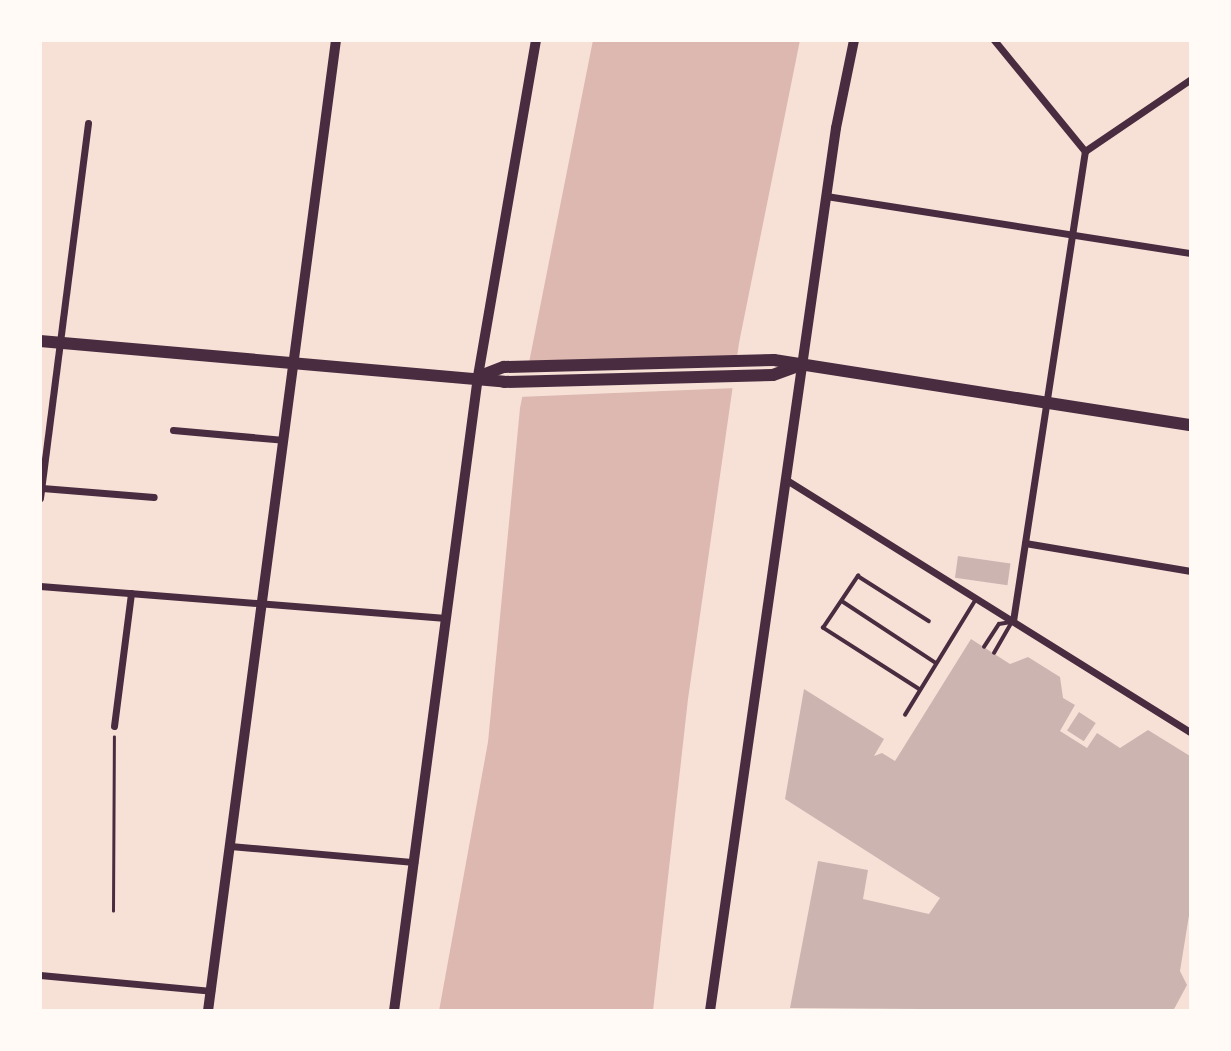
<!DOCTYPE html>
<style>
body{margin:0}
#map{position:relative;width:1231px;height:1051px;overflow:hidden;background:#f7e1d7;font-family:"Work Sans",sans-serif}
div>[style]{position:absolute}
.water>*{inset:0;background:#dcb8b0}
.pier>*{inset:0;background:#f7e1d7}
.building>*{inset:0;background:#ccb4b1;transform-origin:0 0}
.path>*{height:2.5px;margin:-1.25px;padding:0 1.25px;transform-origin:1.25px;border-radius:1.25px;background:#4a2c40}
.service>*{height:3.5px;margin:-1.75px;padding:0 1.75px;transform-origin:1.75px;border-radius:1.75px;background:#4a2c40}
.minor>*{height:7px;margin:-3.5px;padding:0 3.5px;transform-origin:3.5px;border-radius:3.5px;background:#4a2c40}
.tertiary>*{height:10px;margin:-5px;padding:0 5px;transform-origin:5px;border-radius:5px;background:#4a2c40}
.secondary>*{height:10px;margin:-5px;padding:0 5px;transform-origin:5px;border-radius:5px;background:#4a2c40}
.primary>*{height:12px;margin:-6px;padding:0 6px;transform-origin:6px;border-radius:6px;background:#4a2c40}
span{translate:-50% -50%;white-space:nowrap;text-align:center;line-height:1.15;-webkit-text-stroke:5px #fffaf5;paint-order:stroke}
.frame{position:absolute;inset:0;border:42px solid #fffaf5;pointer-events:none}
</style>
<div id="map">
<div class="water">
<div style="clip-path:polygon(593px 40px,800px 40px,739px 343px,688px 699px,653px 1011px,439px 1011px,488px 742px,520px 408px)"></div>
</div>
<div class="pier">
<div style="clip-path:polygon(741px 357px,736px 388px,518px 397px,525px 363px)"></div>
</div>
<div class="building">
<div style="left:958px;top:556px;width:53px;height:22px;rotate:8deg"></div>
<div style="clip-path:polygon(971px 639px,1010px 664px,1028px 657px,1060px 677px,1063px 698px,1075px 705px,1060px 731px,1087px 748px,1097px 733px,1120px 748px,1148px 730px,1190px 756px,1191px 903px,1180px 971px,1187px 985px,1173px 1011px,790px 1008px,818px 861px,868px 870px,863px 899px,929px 914px,940px 898px,785px 799px,804px 689px,884px 739px,874px 756px,882px 753px,895px 761px)"></div>
<div style="left:1079px;top:712px;width:20px;height:22px;rotate:33deg"></div>
</div>
<div class="path">
<div style="left:113px;top:911px;width:174px;rotate:-89.7deg"></div>
</div>
<div class="service">
<div style="left:842px;top:601px;width:113px;rotate:33.4deg"></div>
<div style="left:984px;top:647px;width:27px;rotate:-57deg"></div>
<div style="left:999px;top:624px;width:12px;rotate:-9deg"></div>
<div style="left:994px;top:653px;width:36px;rotate:-60deg"></div>
<div style="left:920px;top:690px;width:115px;rotate:-147.4deg"></div>
<div style="left:823px;top:628px;width:63px;rotate:-56.1deg"></div>
<div style="left:858px;top:576px;width:84px;rotate:32.4deg"></div>
<div style="left:905px;top:715px;width:136px;rotate:-58.5deg"></div>
</div>
<div class="minor">
<div style="left:994px;top:40px;width:144px;rotate:50.7deg"></div>
<div style="left:1085px;top:151px;width:128px;rotate:-34.2deg"></div>
<div style="left:826px;top:196px;width:369px;rotate:8.9deg"></div>
<div style="left:173px;top:430px;width:111px;rotate:5.1deg"></div>
<div style="left:785px;top:479px;width:479px;rotate:32deg"></div>
<div style="left:42px;top:488px;width:112px;rotate:4.6deg"></div>
<div style="left:40px;top:498px;width:378px;rotate:-82.7deg"></div>
<div style="left:1025px;top:543px;width:168px;rotate:9.6deg"></div>
<div style="left:40px;top:586px;width:407px;rotate:4.5deg"></div>
<div style="left:1013px;top:621px;width:475px;rotate:-81.3deg"></div>
<div style="left:114px;top:726px;width:134px;rotate:-82.7deg"></div>
<div style="left:230px;top:846px;width:185px;rotate:5deg"></div>
<div style="left:40px;top:975px;width:172px;rotate:5.3deg"></div>
</div>
<div class="tertiary">
<div style="left:208px;top:1011px;width:979px;rotate:-82.49deg"></div>
</div>
<div class="secondary">
<div style="left:394px;top:1011px;width:641px;rotate:-82.46deg"></div>
<div style="left:478px;top:376px;width:341px;rotate:-80.2deg"></div>
<div style="left:710px;top:1011px;width:892px;rotate:-81.88deg"></div>
<div style="left:836px;top:128px;width:90px;rotate:-78.4deg"></div>
</div>
<div class="primary">
<div style="left:40px;top:341px;width:466px;rotate:5deg"></div>
<div style="left:504px;top:382px;width:269px;rotate:-1.5deg"></div>
<div style="left:773px;top:375px;width:30px;rotate:-20deg"></div>
<div style="left:480px;top:376px;width:26px;rotate:-21deg"></div>
<div style="left:504px;top:367px;width:270px;rotate:-1.5deg"></div>
<div style="left:774px;top:360px;width:422px;rotate:8.9deg"></div>
</div>
<div class="frame"></div>
</div>
